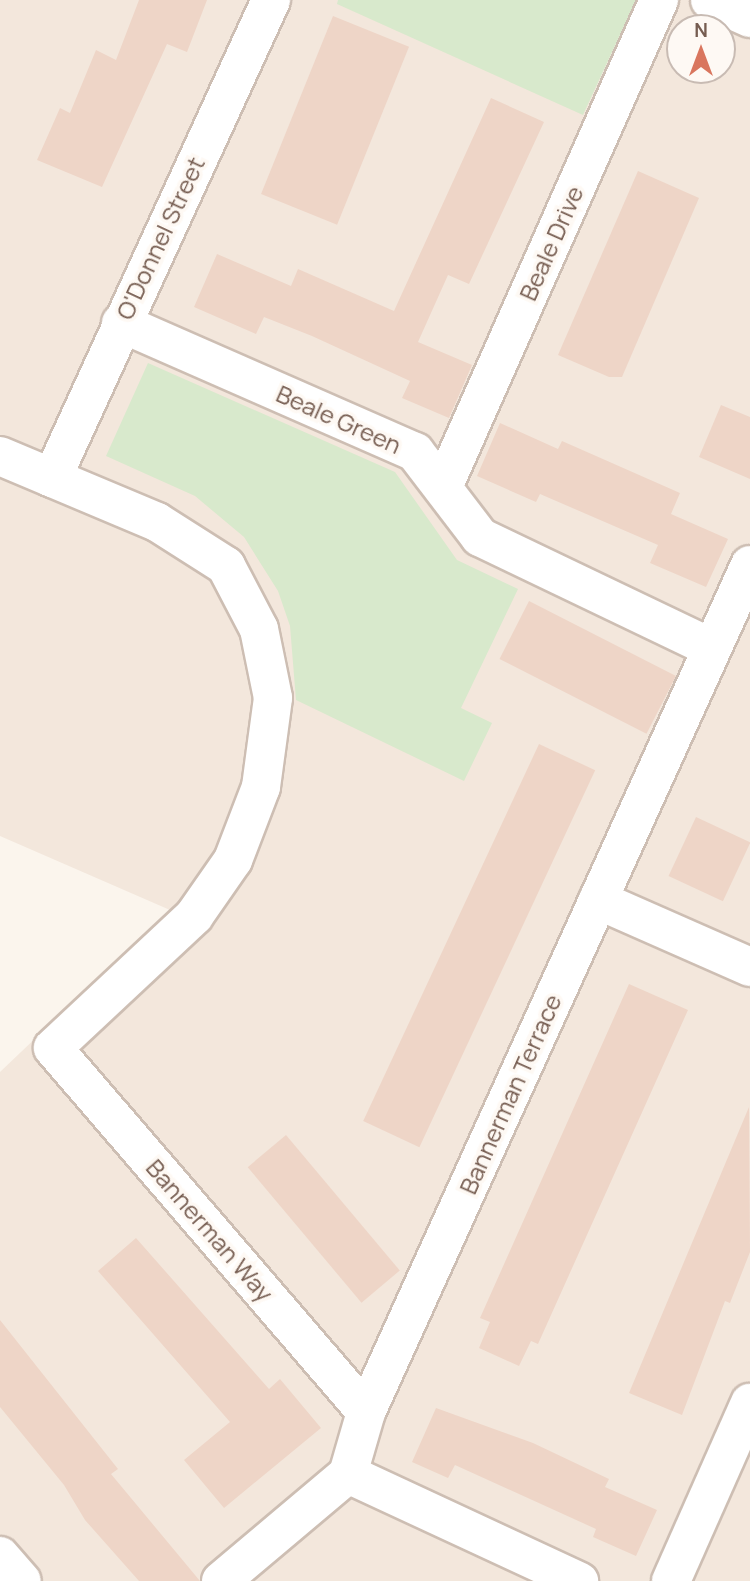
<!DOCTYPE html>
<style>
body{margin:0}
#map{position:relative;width:750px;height:1581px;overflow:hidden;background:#fbf5ed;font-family:Manrope,sans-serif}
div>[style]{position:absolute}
.residential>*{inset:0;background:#f3e7dc}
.green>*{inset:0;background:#d8e9cc}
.building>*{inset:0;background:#eed5c7;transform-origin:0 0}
.roads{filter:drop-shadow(2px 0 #cdbeb3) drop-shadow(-2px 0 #cdbeb3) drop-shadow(0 2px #cdbeb3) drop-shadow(0 -2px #cdbeb3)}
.street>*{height:38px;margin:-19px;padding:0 19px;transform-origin:19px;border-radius:19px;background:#fff}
span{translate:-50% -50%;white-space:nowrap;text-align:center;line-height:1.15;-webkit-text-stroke:7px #fef9f4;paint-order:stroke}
.street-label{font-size:24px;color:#765d51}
.north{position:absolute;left:666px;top:14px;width:70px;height:70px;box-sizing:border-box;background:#fef9f4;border:2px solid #c8bbb3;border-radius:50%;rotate:0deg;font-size:19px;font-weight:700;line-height:28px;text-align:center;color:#765d51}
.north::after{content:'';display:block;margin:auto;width:24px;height:32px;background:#d9765e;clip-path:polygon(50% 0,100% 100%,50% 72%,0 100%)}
</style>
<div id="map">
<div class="residential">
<div style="clip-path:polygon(evenodd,0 0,750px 0,750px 1581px,0 1581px,0 1072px,170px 910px,0 836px,0 0,680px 28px,722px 28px,722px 70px,680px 70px,680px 28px)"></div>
</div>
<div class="green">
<div style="clip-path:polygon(338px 0,636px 0,583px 115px,337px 4px)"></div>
<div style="clip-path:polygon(148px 363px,395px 472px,457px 560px,518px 589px,461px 708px,492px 723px,464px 781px,296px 700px,290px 626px,278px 591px,244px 537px,195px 496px,106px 456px)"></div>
</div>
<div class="building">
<div style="clip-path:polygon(139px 0,207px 0,187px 52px,167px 44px,102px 187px,37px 160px,60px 108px,70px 113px,96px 50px,116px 60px)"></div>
<div style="left:333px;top:16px;width:82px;height:192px;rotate:22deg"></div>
<div style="clip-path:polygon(491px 98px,544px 122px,469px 284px,448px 275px,418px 342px,472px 365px,449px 418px,402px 398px,410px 381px,312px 336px,264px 317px,256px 334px,194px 307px,217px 254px,291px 286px,298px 269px,394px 311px)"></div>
<div style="clip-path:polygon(638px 171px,699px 198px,622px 377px,609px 377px,558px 355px)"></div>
<div style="clip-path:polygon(721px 405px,750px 417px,750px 479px,699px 457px)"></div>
<div style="clip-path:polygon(500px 423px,558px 449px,562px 441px,680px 493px,671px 514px,728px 539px,706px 587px,650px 563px,658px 545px,540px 494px,536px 502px,477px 476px)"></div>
<div style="left:529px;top:601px;width:165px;height:65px;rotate:27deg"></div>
<div style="left:539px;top:744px;width:62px;height:416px;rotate:25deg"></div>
<div style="left:696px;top:817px;width:60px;height:65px;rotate:25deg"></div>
<div style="clip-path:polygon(629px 984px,688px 1010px,538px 1344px,531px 1341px,519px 1366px,479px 1348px,490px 1322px,480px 1318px)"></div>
<div style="clip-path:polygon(749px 1107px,750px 1252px,730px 1303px,725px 1301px,682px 1415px,629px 1393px)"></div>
<div style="left:286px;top:1135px;width:177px;height:50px;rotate:50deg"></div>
<div style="clip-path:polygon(136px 1238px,269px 1389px,280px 1379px,321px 1428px,224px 1508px,184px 1460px,230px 1422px,98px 1271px)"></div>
<div style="clip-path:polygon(0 1320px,118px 1469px,111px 1474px,200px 1581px,139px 1581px,85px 1520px,64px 1485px,0 1407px)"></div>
<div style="clip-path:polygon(436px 1408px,533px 1443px,609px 1479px,605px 1487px,657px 1510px,636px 1556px,593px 1537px,596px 1529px,455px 1465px,448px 1478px,412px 1462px)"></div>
</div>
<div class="roads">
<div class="street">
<div style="left:710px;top:0;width:44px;rotate:24.2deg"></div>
<div style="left:121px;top:323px;width:321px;rotate:23.7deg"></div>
<div style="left:415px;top:452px;width:107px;rotate:52.6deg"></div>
<div style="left:480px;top:537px;width:257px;rotate:25.6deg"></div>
<div style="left:0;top:456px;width:170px;rotate:22.8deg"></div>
<div style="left:157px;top:522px;width:82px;rotate:32.5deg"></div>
<div style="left:226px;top:566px;width:71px;rotate:62.4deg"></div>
<div style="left:259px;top:629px;width:70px;rotate:78.5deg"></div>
<div style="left:273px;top:698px;width:90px;rotate:97.7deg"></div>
<div style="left:261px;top:787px;width:78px;rotate:111deg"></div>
<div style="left:233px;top:860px;width:68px;rotate:124.9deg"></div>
<div style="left:194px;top:916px;width:193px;rotate:136.9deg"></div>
<div style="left:53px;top:1048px;width:480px;rotate:49.3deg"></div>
<div style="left:52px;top:478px;width:526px;rotate:-65.38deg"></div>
<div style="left:443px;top:487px;width:533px;rotate:-66.08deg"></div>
<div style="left:598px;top:900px;width:166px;rotate:23.8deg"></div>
<div style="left:348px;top:1474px;width:255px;rotate:24.9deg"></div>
<div style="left:0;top:1556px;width:33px;rotate:49deg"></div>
<div style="left:221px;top:1581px;width:166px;rotate:-40.1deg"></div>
<div style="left:348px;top:1474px;width:65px;rotate:-73.8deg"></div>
<div style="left:366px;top:1412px;width:930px;rotate:-65.61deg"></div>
<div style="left:671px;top:1581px;width:195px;rotate:-66.1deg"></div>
</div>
</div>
<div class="street-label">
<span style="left:160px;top:238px;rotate:-65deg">O'Donnel Street</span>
<span style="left:551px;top:243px;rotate:-66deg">Beale Drive</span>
<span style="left:339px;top:419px;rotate:24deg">Beale Green</span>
<span style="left:510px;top:1094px;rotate:-66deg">Bannerman Terrace</span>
<span style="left:210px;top:1230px;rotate:49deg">Bannerman Way</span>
</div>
<div class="north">N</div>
</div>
